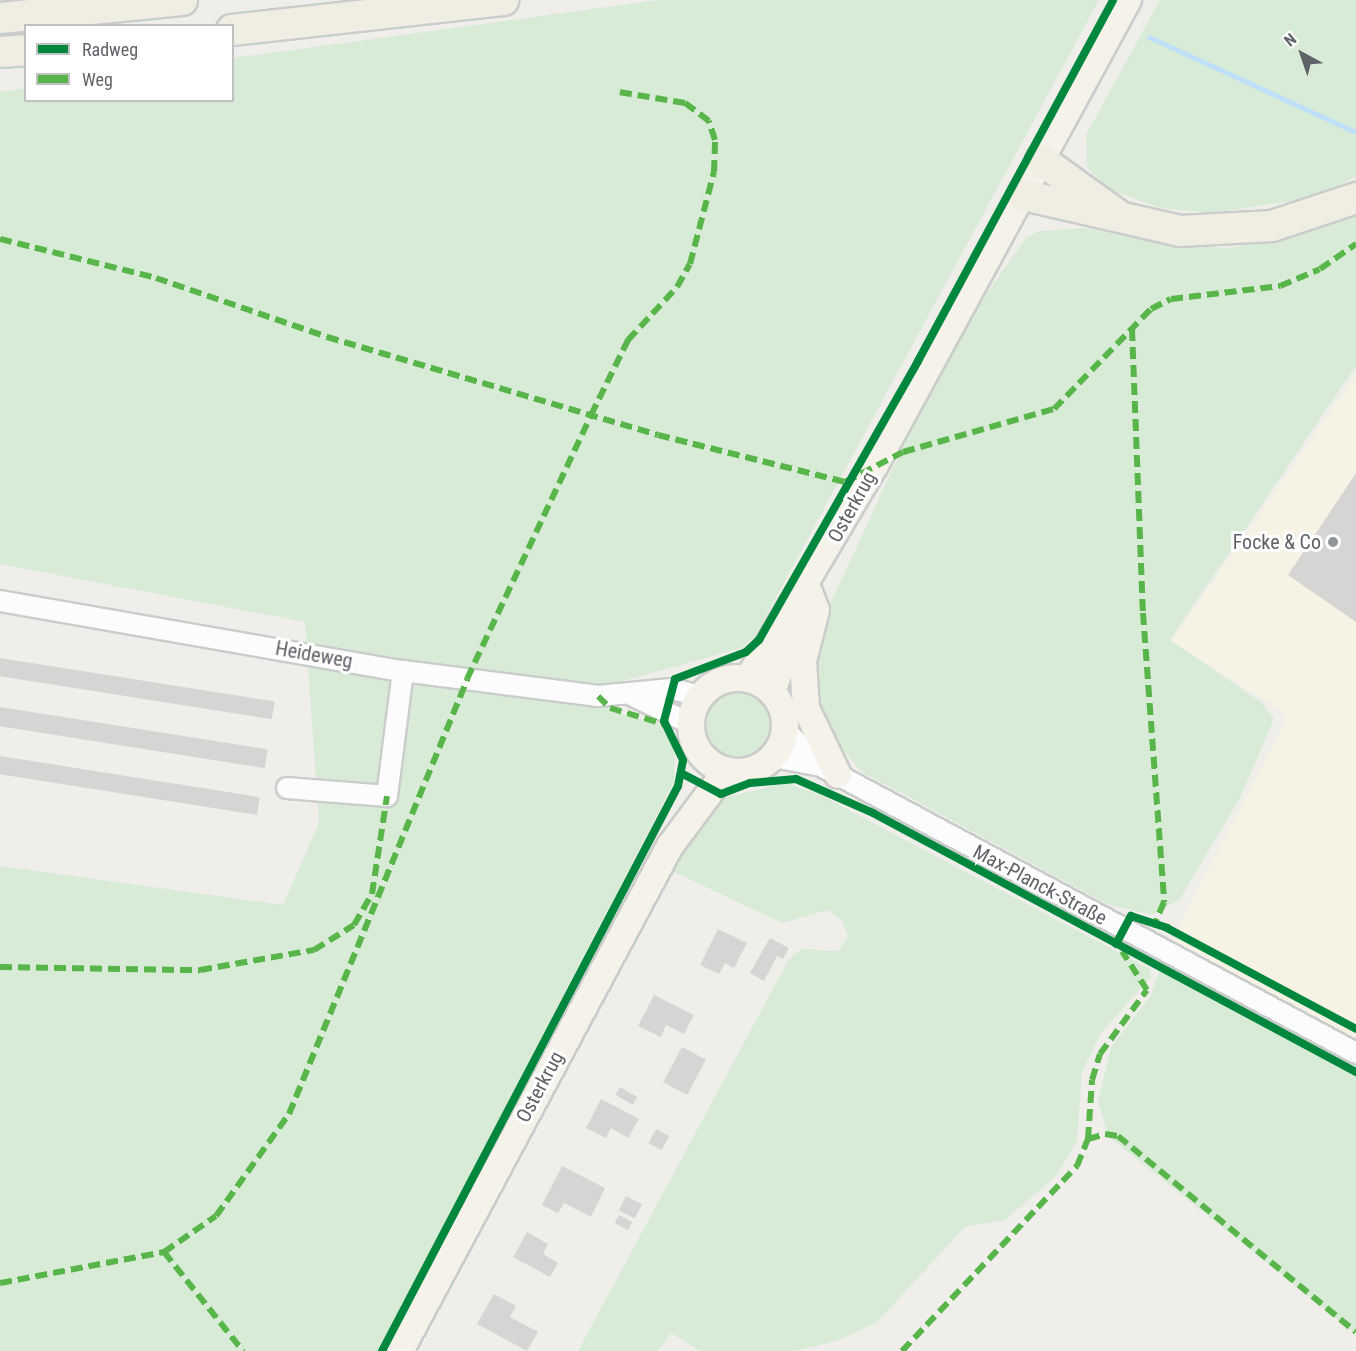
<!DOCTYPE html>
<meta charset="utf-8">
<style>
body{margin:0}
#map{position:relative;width:1356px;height:1351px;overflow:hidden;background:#efeeea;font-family:"Roboto Condensed",sans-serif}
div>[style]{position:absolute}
.commercial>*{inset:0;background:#f7f3e4}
.green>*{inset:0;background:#d8ebd6}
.round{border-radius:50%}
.stream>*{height:5px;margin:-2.5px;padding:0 2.5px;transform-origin:2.5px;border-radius:2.5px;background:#bfe0f9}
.building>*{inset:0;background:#d6d5d3;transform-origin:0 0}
.roads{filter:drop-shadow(2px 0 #cbcccc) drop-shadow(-2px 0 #cbcccc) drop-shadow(0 2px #cbcccc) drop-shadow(0 -2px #cbcccc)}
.minor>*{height:20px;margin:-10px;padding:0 10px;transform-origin:10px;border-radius:10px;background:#fdfcfc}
.major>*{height:26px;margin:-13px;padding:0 13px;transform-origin:13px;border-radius:13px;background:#f4f2e9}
.major>.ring{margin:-13px;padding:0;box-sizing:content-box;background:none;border:26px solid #f4f2e9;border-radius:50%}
.highway>*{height:30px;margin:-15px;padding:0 15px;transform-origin:15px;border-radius:15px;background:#f0ede3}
.quiet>*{height:6px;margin-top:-3px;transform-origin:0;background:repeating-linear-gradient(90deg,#58b549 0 12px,transparent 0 18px)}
.cycleway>*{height:8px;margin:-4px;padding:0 4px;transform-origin:4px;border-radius:4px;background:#00873e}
.dots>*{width:16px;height:16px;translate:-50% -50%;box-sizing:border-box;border:3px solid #fff;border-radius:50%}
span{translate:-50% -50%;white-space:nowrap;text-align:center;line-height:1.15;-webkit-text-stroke:6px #fff;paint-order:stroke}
.street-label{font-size:20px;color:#5f6368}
.poi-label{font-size:20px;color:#5f6368}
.right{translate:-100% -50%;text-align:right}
.legend{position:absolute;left:24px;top:24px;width:210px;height:78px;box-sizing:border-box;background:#fff;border:2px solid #bfc1c3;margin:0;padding:8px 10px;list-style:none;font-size:18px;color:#5f6368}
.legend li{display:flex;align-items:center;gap:12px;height:30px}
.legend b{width:30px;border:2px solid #bfc1c3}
.north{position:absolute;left:1272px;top:24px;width:60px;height:60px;-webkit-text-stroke:4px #fff;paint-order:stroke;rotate:320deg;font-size:16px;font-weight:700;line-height:24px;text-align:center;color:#5f6368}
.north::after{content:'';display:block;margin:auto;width:21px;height:27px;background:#5f6368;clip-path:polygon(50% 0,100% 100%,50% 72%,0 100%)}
</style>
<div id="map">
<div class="commercial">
<div style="clip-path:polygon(1356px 375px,1356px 1048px,1168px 949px,1288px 715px,1172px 641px)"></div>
</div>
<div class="green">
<div style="clip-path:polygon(658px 0,1099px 0,754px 638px,741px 648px,619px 682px,617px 713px,662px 724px,675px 750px,674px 782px,378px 1351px,0 1351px,0 866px,283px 905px,319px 823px,305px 622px,0 564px,0 92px,25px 88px,26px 100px,232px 100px,233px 58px)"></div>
<div style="clip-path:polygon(1160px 0,1356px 0,1356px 176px,1323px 196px,1214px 213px,1160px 208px,1113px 191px,1087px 168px,1086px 135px)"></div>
<div style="clip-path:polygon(1356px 214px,1356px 366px,1170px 640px,1261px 702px,1274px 719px,1240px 798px,1180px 899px,1152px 915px,1107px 904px,862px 772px,837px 744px,814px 696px,816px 635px,924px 401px,978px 306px,1025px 239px,1039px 231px,1087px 228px,1161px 244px,1229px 248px,1286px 238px)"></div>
<div class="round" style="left:701px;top:688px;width:74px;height:74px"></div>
<div style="clip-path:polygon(785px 783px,820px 795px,1150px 969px,1151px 977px,1101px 1033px,1082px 1072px,1077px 1141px,1056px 1176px,1005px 1220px,965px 1227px,877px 1322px,837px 1341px,794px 1351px,700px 1351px,671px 1333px,658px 1351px,578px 1351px,789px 959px,801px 949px,838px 951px,848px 937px,842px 921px,828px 910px,782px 923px,670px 870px,716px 800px)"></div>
<div style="clip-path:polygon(1164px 959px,1356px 1057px,1356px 1334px,1109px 1137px,1098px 1102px,1111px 1047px,1150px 997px)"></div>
</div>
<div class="stream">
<div style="left:1149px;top:37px;width:228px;rotate:24.7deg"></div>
</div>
<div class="building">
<div style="clip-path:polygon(1356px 473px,1356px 622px,1288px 575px)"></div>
<div style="left:0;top:658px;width:278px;height:18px;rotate:9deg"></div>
<div style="left:0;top:707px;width:271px;height:19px;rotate:9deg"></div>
<div style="left:0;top:756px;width:263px;height:18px;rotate:9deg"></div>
<div style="clip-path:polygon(718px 929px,747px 943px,734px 968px,725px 963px,719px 974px,700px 965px)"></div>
<div style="clip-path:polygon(770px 938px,789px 948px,783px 959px,777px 956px,764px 981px,750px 973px)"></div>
<div style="clip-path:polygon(654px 995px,694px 1015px,684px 1034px,666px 1025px,661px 1037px,638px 1026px)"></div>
<div style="left:682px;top:1047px;width:27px;height:40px;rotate:28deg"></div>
<div style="left:620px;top:1087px;width:20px;height:9px;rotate:30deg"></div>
<div style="clip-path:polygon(601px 1099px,639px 1119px,628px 1138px,611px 1128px,606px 1138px,586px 1128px)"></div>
<div style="left:656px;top:1129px;width:15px;height:16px;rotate:28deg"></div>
<div style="clip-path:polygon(562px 1166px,605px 1188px,591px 1217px,564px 1203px,558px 1213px,542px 1205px)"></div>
<div style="left:626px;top:1196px;width:18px;height:16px;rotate:27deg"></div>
<div style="left:619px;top:1215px;width:15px;height:9px;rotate:28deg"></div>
<div style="clip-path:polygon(527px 1232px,548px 1244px,543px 1254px,558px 1263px,550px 1277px,513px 1257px)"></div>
<div style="clip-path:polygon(494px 1294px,516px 1306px,510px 1317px,538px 1332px,527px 1351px,477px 1324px)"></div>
</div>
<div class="roads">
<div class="minor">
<div style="left:0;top:601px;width:409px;rotate:9.9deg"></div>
<div style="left:403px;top:671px;width:197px;rotate:7.3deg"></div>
<div style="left:598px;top:696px;width:74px;rotate:-5.4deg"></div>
<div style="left:672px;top:689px;width:29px;rotate:14deg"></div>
<div style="left:633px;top:696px;width:64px;rotate:25.8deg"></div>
<div style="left:785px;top:730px;width:51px;rotate:45deg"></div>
<div style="left:821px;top:766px;width:607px;rotate:28.21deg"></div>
<div style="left:773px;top:757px;width:49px;rotate:10.6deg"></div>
<div style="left:287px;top:788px;width:100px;rotate:4.6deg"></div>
<div style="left:387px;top:796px;width:126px;rotate:-82.7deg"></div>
</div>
<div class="major">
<div style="left:809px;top:592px;width:19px;rotate:69deg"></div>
<div style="left:816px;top:610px;width:53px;rotate:104.3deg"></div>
<div style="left:803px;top:661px;width:47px;rotate:86.3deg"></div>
<div style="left:806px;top:708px;width:74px;rotate:64.5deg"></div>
<div class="ring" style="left:691px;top:678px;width:68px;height:68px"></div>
<div style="left:748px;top:679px;width:247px;rotate:-59.3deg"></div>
<div style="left:874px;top:467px;width:532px;rotate:-61.46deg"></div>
<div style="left:772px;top:692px;width:77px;rotate:-70.4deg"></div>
<div style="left:400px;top:1351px;width:573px;rotate:-61.87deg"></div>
<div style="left:670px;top:846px;width:94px;rotate:-53.3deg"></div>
</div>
<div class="highway">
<div style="left:0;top:18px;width:183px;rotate:-5.6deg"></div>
<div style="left:232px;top:30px;width:273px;rotate:-6.3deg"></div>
<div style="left:0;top:52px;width:26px;rotate:-4deg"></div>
<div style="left:1041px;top:160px;width:96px;rotate:35.7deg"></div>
<div style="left:1023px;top:195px;width:161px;rotate:12.9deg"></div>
<div style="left:1180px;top:231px;width:92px;rotate:-3.1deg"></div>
<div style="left:1272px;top:226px;width:89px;rotate:-18.4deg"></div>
</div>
</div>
<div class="quiet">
<div style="left:0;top:239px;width:161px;rotate:14deg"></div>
<div style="left:156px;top:278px;width:181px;rotate:19deg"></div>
<div style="left:327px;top:337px;width:345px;rotate:16.5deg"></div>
<div style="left:658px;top:435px;width:193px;rotate:14.1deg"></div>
<div style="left:845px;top:482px;width:65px;rotate:-27.3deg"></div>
<div style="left:903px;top:452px;width:157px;rotate:-15.9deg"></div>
<div style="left:1054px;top:409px;width:139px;rotate:-45.9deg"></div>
<div style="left:1151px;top:309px;width:22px;rotate:-27deg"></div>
<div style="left:1171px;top:299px;width:110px;rotate:-6.8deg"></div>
<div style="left:1280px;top:286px;width:43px;rotate:-23deg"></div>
<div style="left:1320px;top:269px;width:44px;rotate:-34.8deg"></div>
<div style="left:1132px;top:329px;width:284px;rotate:87.8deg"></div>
<div style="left:1143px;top:613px;width:290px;rotate:85.8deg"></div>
<div style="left:1164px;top:902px;width:26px;rotate:113deg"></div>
<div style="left:598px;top:696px;width:17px;rotate:45deg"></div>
<div style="left:610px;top:708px;width:59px;rotate:16.6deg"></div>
<div style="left:0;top:967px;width:200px;rotate:0.9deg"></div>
<div style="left:200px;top:970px;width:116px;rotate:-10deg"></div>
<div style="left:314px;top:950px;width:47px;rotate:-32deg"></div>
<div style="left:354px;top:925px;width:36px;rotate:-60deg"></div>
<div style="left:372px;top:894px;width:99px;rotate:-81.3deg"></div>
<div style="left:1088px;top:1139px;width:59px;rotate:-86.1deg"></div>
<div style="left:1092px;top:1080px;width:27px;rotate:-73deg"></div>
<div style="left:1100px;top:1054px;width:79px;rotate:-53.7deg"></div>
<div style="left:1147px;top:990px;width:46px;rotate:-122.7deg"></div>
<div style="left:164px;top:1252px;width:127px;rotate:51.4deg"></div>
<div style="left:0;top:1283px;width:167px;rotate:-10.7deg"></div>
<div style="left:164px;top:1252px;width:63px;rotate:-34.7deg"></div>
<div style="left:216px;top:1216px;width:125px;rotate:-54.4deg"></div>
<div style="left:289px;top:1114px;width:470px;rotate:-67.7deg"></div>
<div style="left:467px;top:679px;width:292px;rotate:-64.8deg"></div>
<div style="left:591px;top:415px;width:84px;rotate:-63.7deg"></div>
<div style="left:628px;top:340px;width:72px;rotate:-47.2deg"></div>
<div style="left:677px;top:287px;width:26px;rotate:-61deg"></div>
<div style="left:690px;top:264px;width:95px;rotate:-75.4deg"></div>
<div style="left:714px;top:172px;width:32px;rotate:-88deg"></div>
<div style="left:715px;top:140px;width:20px;rotate:-108deg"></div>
<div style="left:709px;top:121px;width:30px;rotate:-143deg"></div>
<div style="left:685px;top:103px;width:67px;rotate:-170.5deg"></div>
<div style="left:902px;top:1351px;width:255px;rotate:-46.6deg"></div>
<div style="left:1077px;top:1166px;width:29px;rotate:-68deg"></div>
<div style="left:1088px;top:1139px;width:18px;rotate:-16deg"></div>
<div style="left:1105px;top:1134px;width:13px;rotate:9deg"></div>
<div style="left:1118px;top:1136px;width:308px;rotate:39.5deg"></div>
</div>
<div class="cycleway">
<div style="left:681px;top:773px;width:45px;rotate:27.7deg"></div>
<div style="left:721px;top:794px;width:31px;rotate:-21deg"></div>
<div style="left:750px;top:783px;width:46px;rotate:-5deg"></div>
<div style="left:796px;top:779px;width:84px;rotate:23.8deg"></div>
<div style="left:873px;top:813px;width:548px;rotate:28.2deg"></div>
<div style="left:1116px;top:944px;width:32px;rotate:-62deg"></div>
<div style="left:1131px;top:916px;width:38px;rotate:18deg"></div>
<div style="left:1167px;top:928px;width:214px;rotate:28.1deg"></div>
<div style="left:382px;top:1351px;width:638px;rotate:-62.35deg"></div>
<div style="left:678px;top:786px;width:26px;rotate:-79deg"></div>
<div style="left:683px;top:760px;width:43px;rotate:-116deg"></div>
<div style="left:664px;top:721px;width:43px;rotate:-75.3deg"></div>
<div style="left:675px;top:679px;width:76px;rotate:-20.8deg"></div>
<div style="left:746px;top:652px;width:18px;rotate:-43deg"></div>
<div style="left:759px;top:640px;width:321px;rotate:-60.3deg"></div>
<div style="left:918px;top:361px;width:410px;rotate:-61.6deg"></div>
</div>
<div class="dots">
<div style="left:1333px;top:542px;background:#919496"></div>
</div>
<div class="street-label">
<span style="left:852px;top:507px;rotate:-61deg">Osterkrug</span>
<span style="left:314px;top:655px;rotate:10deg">Heideweg</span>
<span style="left:1040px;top:885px;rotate:28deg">Max-Planck-Straße</span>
<span style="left:540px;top:1087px;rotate:-62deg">Osterkrug</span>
</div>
<div class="poi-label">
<span class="right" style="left:1321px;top:542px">Focke &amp; Co</span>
</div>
<ul class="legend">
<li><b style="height:8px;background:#00873e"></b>Radweg</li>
<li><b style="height:8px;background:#58b549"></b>Weg</li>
</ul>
<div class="north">N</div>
</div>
